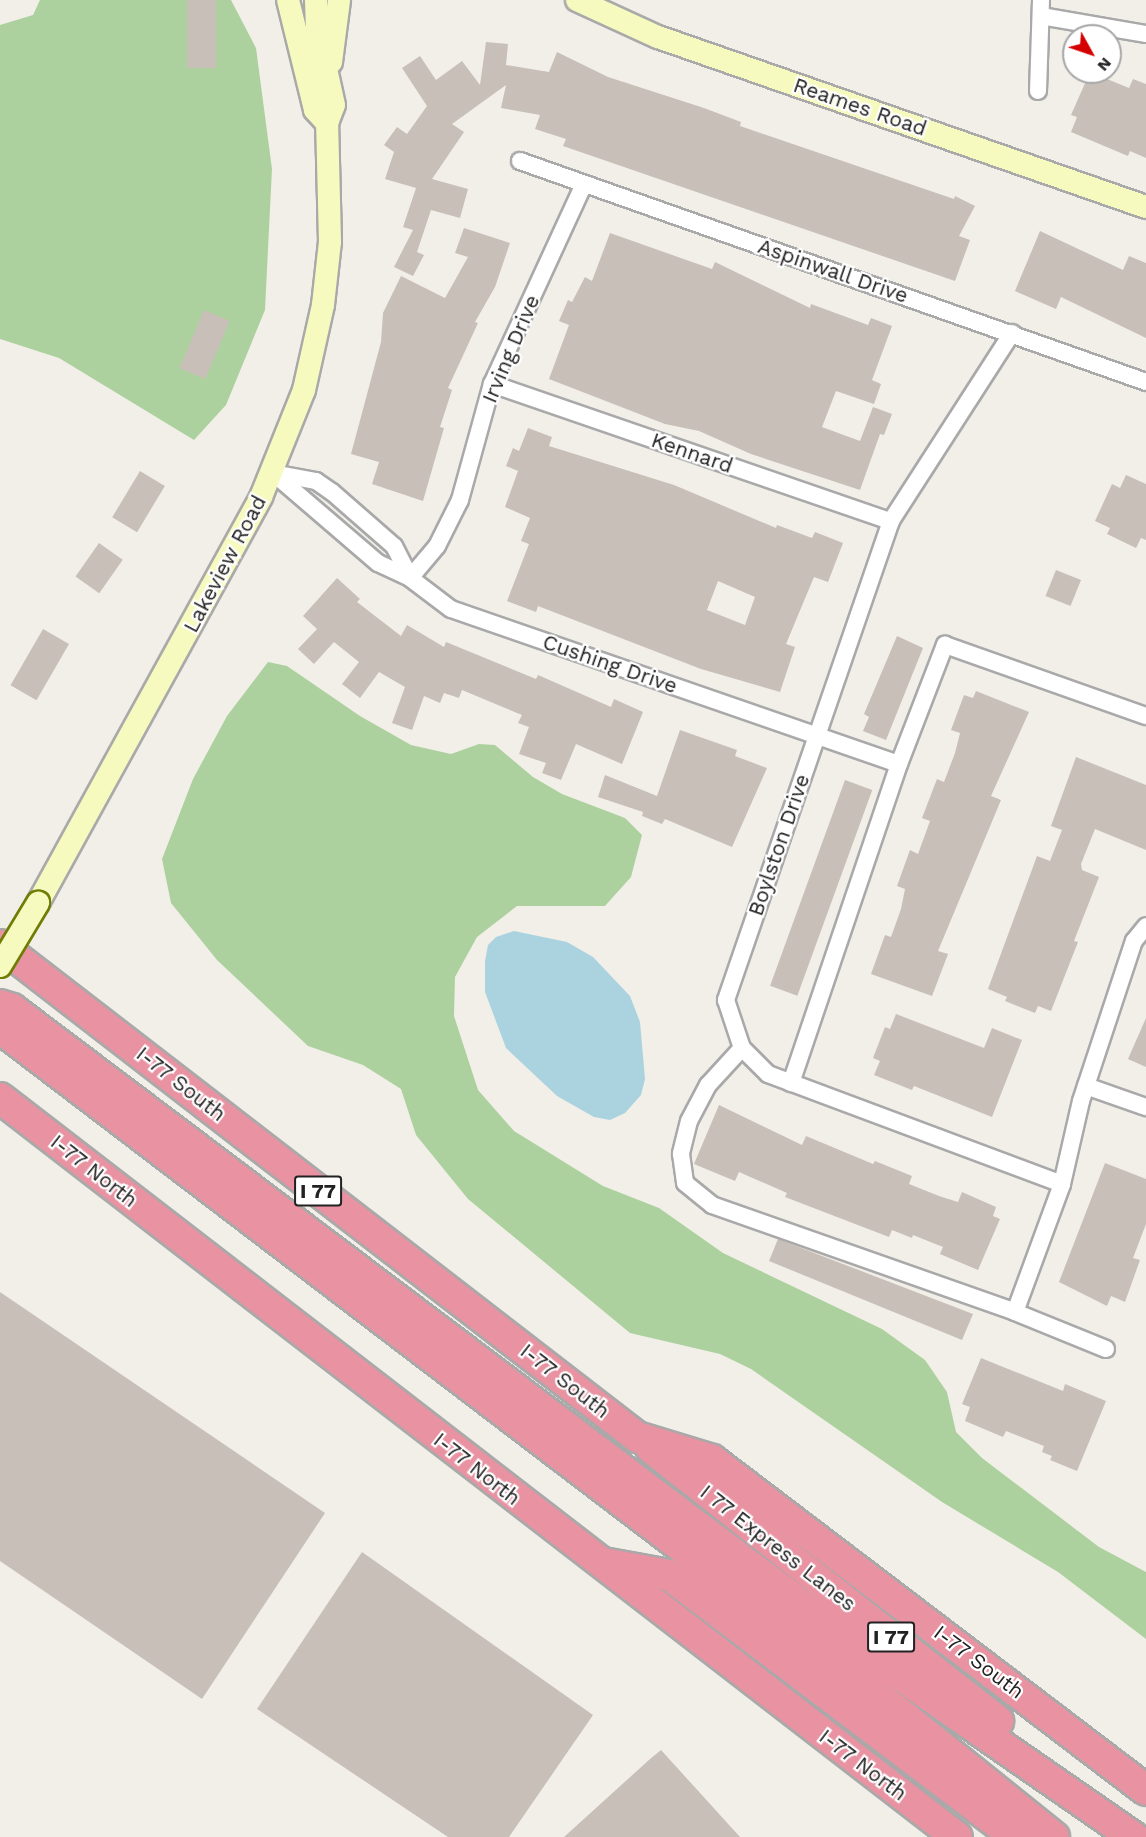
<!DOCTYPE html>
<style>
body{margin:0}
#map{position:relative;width:1146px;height:1837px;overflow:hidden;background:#f2efe9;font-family:"Work Sans",sans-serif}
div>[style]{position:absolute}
.forest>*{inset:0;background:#add19e}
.water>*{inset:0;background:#aad3df}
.building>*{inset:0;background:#c7bfb8;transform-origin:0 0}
.roads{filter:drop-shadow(2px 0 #a9a9a9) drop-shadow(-2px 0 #a9a9a9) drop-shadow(0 2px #a9a9a9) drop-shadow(0 -2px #a9a9a9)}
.street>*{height:16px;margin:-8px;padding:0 8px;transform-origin:8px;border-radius:8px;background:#fff}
.secondary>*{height:22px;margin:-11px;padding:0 11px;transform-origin:11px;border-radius:11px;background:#f7fabf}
.highway>*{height:30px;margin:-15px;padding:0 15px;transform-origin:15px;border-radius:15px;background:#e892a2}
.bridges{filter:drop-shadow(2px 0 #707d05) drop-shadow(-2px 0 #707d05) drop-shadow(0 2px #707d05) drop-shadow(0 -2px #707d05)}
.secondary-bridge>*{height:22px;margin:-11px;padding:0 11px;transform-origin:11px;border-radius:11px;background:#f7fabf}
span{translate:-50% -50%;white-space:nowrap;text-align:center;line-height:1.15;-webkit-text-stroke:4.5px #fff;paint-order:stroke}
.shield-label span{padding:2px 4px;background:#fff;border:2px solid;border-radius:4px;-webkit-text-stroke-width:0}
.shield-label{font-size:20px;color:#222;font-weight:700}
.street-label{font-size:21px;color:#222}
.north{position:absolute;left:1062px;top:24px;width:60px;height:60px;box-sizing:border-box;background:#fff;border:2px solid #a7a7a7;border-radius:50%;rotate:130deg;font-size:16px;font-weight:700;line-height:24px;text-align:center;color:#222}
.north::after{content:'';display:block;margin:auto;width:21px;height:27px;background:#d40000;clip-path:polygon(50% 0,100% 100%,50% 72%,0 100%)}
</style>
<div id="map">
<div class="forest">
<div style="clip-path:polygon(40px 0,231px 0,256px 48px,272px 169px,265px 310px,226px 405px,194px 440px,59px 358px,0 339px,0 25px,33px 15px)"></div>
<div style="clip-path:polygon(268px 662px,287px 666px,360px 716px,411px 745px,451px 754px,479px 744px,495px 745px,533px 777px,562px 794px,625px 818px,642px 835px,631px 877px,605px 906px,517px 906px,477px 937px,455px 977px,454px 1016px,478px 1090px,514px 1131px,603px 1186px,659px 1208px,723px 1253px,882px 1329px,925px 1360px,947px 1392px,956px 1432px,982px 1458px,1099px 1547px,1146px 1572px,1146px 1639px,1058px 1572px,942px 1502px,751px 1369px,720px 1354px,630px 1333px,468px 1199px,416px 1135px,401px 1089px,363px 1065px,308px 1046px,217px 960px,171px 903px,162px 859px,193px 779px,227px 716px)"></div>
</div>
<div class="water">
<div style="clip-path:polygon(514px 931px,567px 942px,593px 957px,630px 996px,640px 1022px,645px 1079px,641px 1095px,625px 1113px,610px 1120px,594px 1117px,557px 1096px,506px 1048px,485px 992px,485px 961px,488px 945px,496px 937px)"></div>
</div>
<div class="building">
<div style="left:187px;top:0;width:29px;height:68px"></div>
<div style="clip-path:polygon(486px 42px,508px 44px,506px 65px,549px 72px,557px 52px,608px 77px,704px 108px,741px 122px,740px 126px,954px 199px,955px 196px,975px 206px,959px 236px,970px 240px,955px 281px,563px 146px,566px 139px,535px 129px,540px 115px,501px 108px,506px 85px,452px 124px,464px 132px,432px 179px,468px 189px,460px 218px,431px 210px,417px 252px,424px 255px,413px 276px,394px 267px,413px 230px,403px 227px,416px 188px,385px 179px,394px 152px,384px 145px,397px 127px,407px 134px,427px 106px,402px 68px,420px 56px,436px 80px,462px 61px,480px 85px)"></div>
<div style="clip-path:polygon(1090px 72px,1129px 88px,1133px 79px,1146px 84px,1146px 158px,1130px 151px,1128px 156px,1071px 132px,1077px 117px,1071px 115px)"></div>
<div style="clip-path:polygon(464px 228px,510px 243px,495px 287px,475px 322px,478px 323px,448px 388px,452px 390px,440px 427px,444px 428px,423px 501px,372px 484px,379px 462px,351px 454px,381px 342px,383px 313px,401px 276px,445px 298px,468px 257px,455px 253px)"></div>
<div style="clip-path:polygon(1040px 231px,1123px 270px,1129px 256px,1146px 263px,1146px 338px,1061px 297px,1056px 309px,1015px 291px)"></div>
<div style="clip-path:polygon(610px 233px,712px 269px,715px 262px,810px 308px,811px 304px,868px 325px,871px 318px,892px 326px,872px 380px,881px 384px,874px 404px,836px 391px,822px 427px,860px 441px,873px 407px,892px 414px,884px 435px,880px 434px,860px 490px,751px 454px,699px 431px,665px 424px,549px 379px,569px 325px,559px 321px,568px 300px,572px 302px,585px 277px,592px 281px)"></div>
<div style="left:204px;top:310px;width:28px;height:63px;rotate:23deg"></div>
<div style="clip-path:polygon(evenodd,528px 428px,552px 437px,549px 446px,674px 485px,776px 528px,777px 525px,812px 538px,815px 532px,843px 543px,828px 582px,814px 577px,786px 644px,795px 647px,780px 692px,701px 669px,538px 606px,536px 612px,507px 601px,529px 544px,521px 541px,530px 518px,505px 507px,518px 471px,506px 466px,513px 448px,519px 451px,528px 428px,718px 581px,755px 597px,745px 625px,707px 610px,718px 581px)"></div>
<div style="left:140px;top:471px;width:29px;height:54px;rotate:31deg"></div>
<div style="clip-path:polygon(1126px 475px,1146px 484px,1146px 540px,1141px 538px,1136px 548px,1107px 534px,1110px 528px,1095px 521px,1112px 484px,1120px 488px)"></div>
<div style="left:99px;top:543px;width:29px;height:41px;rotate:35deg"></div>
<div style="left:1056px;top:570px;width:27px;height:28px;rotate:22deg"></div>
<div style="clip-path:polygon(337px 578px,360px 599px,357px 602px,401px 636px,407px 625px,444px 647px,446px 642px,536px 679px,538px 675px,611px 707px,614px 699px,643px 712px,622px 764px,576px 744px,561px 780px,542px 773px,546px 763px,519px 754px,529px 727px,518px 723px,522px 715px,462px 690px,459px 698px,444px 693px,440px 703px,424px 696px,412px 730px,392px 723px,405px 687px,379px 672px,360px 698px,342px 684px,359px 662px,334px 642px,314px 664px,298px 649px,317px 629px,303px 616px)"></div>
<div style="left:43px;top:629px;width:30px;height:65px;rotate:30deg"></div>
<div style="clip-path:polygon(897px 636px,923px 648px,886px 740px,863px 731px,869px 717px,864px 714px)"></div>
<div style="clip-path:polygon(976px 691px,1029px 712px,991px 796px,1001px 800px,938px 951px,948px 954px,932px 996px,871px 974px,885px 935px,891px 937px,901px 909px,905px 889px,897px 886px,910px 850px,918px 854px,930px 821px,922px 818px,937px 779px,944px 782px,955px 753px,960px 733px,951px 730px,964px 695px,973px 698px)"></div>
<div style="clip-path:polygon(680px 730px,737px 750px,735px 756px,767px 768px,732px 847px,665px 819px,662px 824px,642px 816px,643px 812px,598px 797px,605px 775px,657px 796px)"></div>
<div style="clip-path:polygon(1076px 757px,1146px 785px,1146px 850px,1095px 829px,1081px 864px,1082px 870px,1099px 877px,1074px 941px,1078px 942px,1051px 1011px,1038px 1006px,1035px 1013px,1005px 1001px,1007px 997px,988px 989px,1037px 856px,1050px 861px,1062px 830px,1051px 826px)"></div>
<div style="left:845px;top:780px;width:29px;height:219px;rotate:20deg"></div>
<div style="clip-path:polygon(896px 1014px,984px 1048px,992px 1028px,1022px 1040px,992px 1117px,914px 1086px,912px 1090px,874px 1075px,880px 1061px,873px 1058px,885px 1027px,890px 1029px)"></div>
<div style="clip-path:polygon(1146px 1018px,1146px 1067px,1128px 1059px)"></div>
<div style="clip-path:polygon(719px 1105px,802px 1145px,806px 1136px,873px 1164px,875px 1161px,912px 1176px,909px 1184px,939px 1196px,958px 1202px,962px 1192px,996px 1207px,993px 1216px,1000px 1219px,978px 1270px,940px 1254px,943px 1247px,913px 1235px,912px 1238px,892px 1230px,889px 1237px,785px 1197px,787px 1193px,739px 1172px,735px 1181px,694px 1164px)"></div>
<div style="clip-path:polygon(1105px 1163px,1146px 1179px,1146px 1224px,1133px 1258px,1140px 1260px,1125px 1302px,1111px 1296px,1107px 1306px,1059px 1282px)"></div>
<div style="clip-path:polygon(778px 1239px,973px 1314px,962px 1340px,769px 1261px)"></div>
<div style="clip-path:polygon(0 1292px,325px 1513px,202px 1699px,0 1561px)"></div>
<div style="clip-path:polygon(981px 1358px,1063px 1391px,1065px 1384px,1106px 1401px,1077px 1471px,1050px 1460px,1052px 1456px,1042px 1452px,1044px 1446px,1006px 1431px,1003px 1437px,965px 1421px,970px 1407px,962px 1404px)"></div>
<div style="clip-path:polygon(362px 1552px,593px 1715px,509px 1837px,448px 1837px,257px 1709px)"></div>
<div style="clip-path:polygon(661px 1750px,740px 1837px,564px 1837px,650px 1759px)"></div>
</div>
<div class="roads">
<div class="street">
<div style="left:1041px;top:16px;width:107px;rotate:9.7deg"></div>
<div style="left:1038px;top:91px;width:91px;rotate:-88.1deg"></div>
<div style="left:520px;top:161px;width:664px;rotate:19.44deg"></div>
<div style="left:1012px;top:333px;width:224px;rotate:122.8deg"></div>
<div style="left:891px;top:521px;width:507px;rotate:109.01deg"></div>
<div style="left:726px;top:1000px;width:51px;rotate:71.6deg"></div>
<div style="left:742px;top:1048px;width:37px;rotate:45deg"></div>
<div style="left:768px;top:1074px;width:314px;rotate:20.5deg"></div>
<div style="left:492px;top:384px;width:422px;rotate:19deg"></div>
<div style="left:273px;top:473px;width:138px;rotate:40.6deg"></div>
<div style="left:378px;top:563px;width:35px;rotate:25deg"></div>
<div style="left:410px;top:578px;width:51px;rotate:37.1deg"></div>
<div style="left:451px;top:609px;width:474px;rotate:19.1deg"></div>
<div style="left:899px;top:764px;width:128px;rotate:-68.9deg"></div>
<div style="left:945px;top:645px;width:213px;rotate:19.5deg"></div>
<div style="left:273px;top:473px;width:44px;rotate:10.5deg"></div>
<div style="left:316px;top:481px;width:19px;rotate:35deg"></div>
<div style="left:332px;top:492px;width:82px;rotate:41.1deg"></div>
<div style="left:394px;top:546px;width:36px;rotate:63deg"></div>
<div style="left:410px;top:578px;width:42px;rotate:-49.8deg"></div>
<div style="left:437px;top:546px;width:51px;rotate:-63.4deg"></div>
<div style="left:460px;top:500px;width:120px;rotate:-74.6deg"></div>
<div style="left:492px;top:384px;width:220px;rotate:-65.3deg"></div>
<div style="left:742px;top:1048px;width:50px;rotate:132.6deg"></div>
<div style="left:708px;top:1085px;width:41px;rotate:117.8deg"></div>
<div style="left:689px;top:1121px;width:34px;rotate:104deg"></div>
<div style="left:681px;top:1154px;width:29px;rotate:82deg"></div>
<div style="left:685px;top:1183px;width:35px;rotate:39deg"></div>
<div style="left:712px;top:1205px;width:321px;rotate:19.4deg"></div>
<div style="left:791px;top:1083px;width:337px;rotate:-71.3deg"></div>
<div style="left:1086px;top:1086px;width:64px;rotate:19.3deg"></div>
<div style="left:1106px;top:1349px;width:98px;rotate:-157.9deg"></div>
<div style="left:1015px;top:1312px;width:136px;rotate:-69.8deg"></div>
<div style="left:1062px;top:1184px;width:85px;rotate:-77.1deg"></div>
<div style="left:1081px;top:1101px;width:169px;rotate:-71.7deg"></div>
<div style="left:1134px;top:941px;width:19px;rotate:-51deg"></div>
</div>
<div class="secondary">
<div style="left:288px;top:0;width:113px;rotate:76.2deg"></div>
<div style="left:315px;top:110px;width:18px;rotate:47deg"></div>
<div style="left:577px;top:0;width:89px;rotate:24.6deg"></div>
<div style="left:658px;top:37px;width:517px;rotate:19.21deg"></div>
<div style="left:331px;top:62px;width:63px;rotate:-82.6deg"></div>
<div style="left:38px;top:903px;width:463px;rotate:-61.2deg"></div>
<div style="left:261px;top:497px;width:115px;rotate:-68.1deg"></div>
<div style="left:304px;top:390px;width:87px;rotate:-77.4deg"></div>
<div style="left:323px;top:305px;width:63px;rotate:-83.7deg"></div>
<div style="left:330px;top:242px;width:119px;rotate:-91.4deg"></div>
<div style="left:327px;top:123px;width:19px;rotate:-69deg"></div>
<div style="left:334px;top:105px;width:79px;rotate:-102.4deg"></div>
<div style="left:317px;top:28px;width:28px;rotate:-92deg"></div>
</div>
<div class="highway">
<div style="left:0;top:945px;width:805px;rotate:37.68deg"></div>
<div style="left:637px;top:1437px;width:78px;rotate:17deg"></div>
<div style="left:712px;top:1460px;width:545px;rotate:37.25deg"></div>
<div style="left:0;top:1005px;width:13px;rotate:18deg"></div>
<div style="left:12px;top:1009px;width:1041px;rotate:37.04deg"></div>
<div style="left:843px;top:1636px;width:353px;rotate:34.7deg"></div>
<div style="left:0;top:1028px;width:1139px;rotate:37.29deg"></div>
<div style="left:906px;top:1718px;width:190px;rotate:38.8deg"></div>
<div style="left:0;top:1098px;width:1209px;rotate:37.68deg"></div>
<div style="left:651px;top:1448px;width:442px;rotate:38.2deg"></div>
<div style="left:603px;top:1563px;width:67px;rotate:10.3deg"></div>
<div style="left:669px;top:1575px;width:434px;rotate:37.1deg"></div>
</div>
</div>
<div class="bridges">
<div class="secondary-bridge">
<div style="left:0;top:966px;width:74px;rotate:-58.9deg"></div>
</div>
</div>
<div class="shield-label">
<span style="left:318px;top:1191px">I 77</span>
<span style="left:891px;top:1637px">I 77</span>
</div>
<div class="street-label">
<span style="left:860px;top:107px;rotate:19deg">Reames Road</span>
<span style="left:833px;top:271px;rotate:19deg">Aspinwall Drive</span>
<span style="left:511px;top:349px;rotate:-67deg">Irving Drive</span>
<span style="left:692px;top:453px;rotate:19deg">Kennard</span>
<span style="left:225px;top:564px;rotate:-62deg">Lakeview Road</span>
<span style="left:610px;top:664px;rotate:19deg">Cushing Drive</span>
<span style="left:779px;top:845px;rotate:-71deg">Boylston Drive</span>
<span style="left:181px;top:1084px;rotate:38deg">I-77 South</span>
<span style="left:94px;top:1171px;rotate:38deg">I-77 North</span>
<span style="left:565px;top:1381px;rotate:38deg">I-77 South</span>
<span style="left:477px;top:1469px;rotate:38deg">I-77 North</span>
<span style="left:778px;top:1548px;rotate:38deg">I 77 Express Lanes</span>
<span style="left:979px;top:1662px;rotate:37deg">I-77 South</span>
<span style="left:863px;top:1765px;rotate:37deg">I-77 North</span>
</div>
<div class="north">N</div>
</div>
